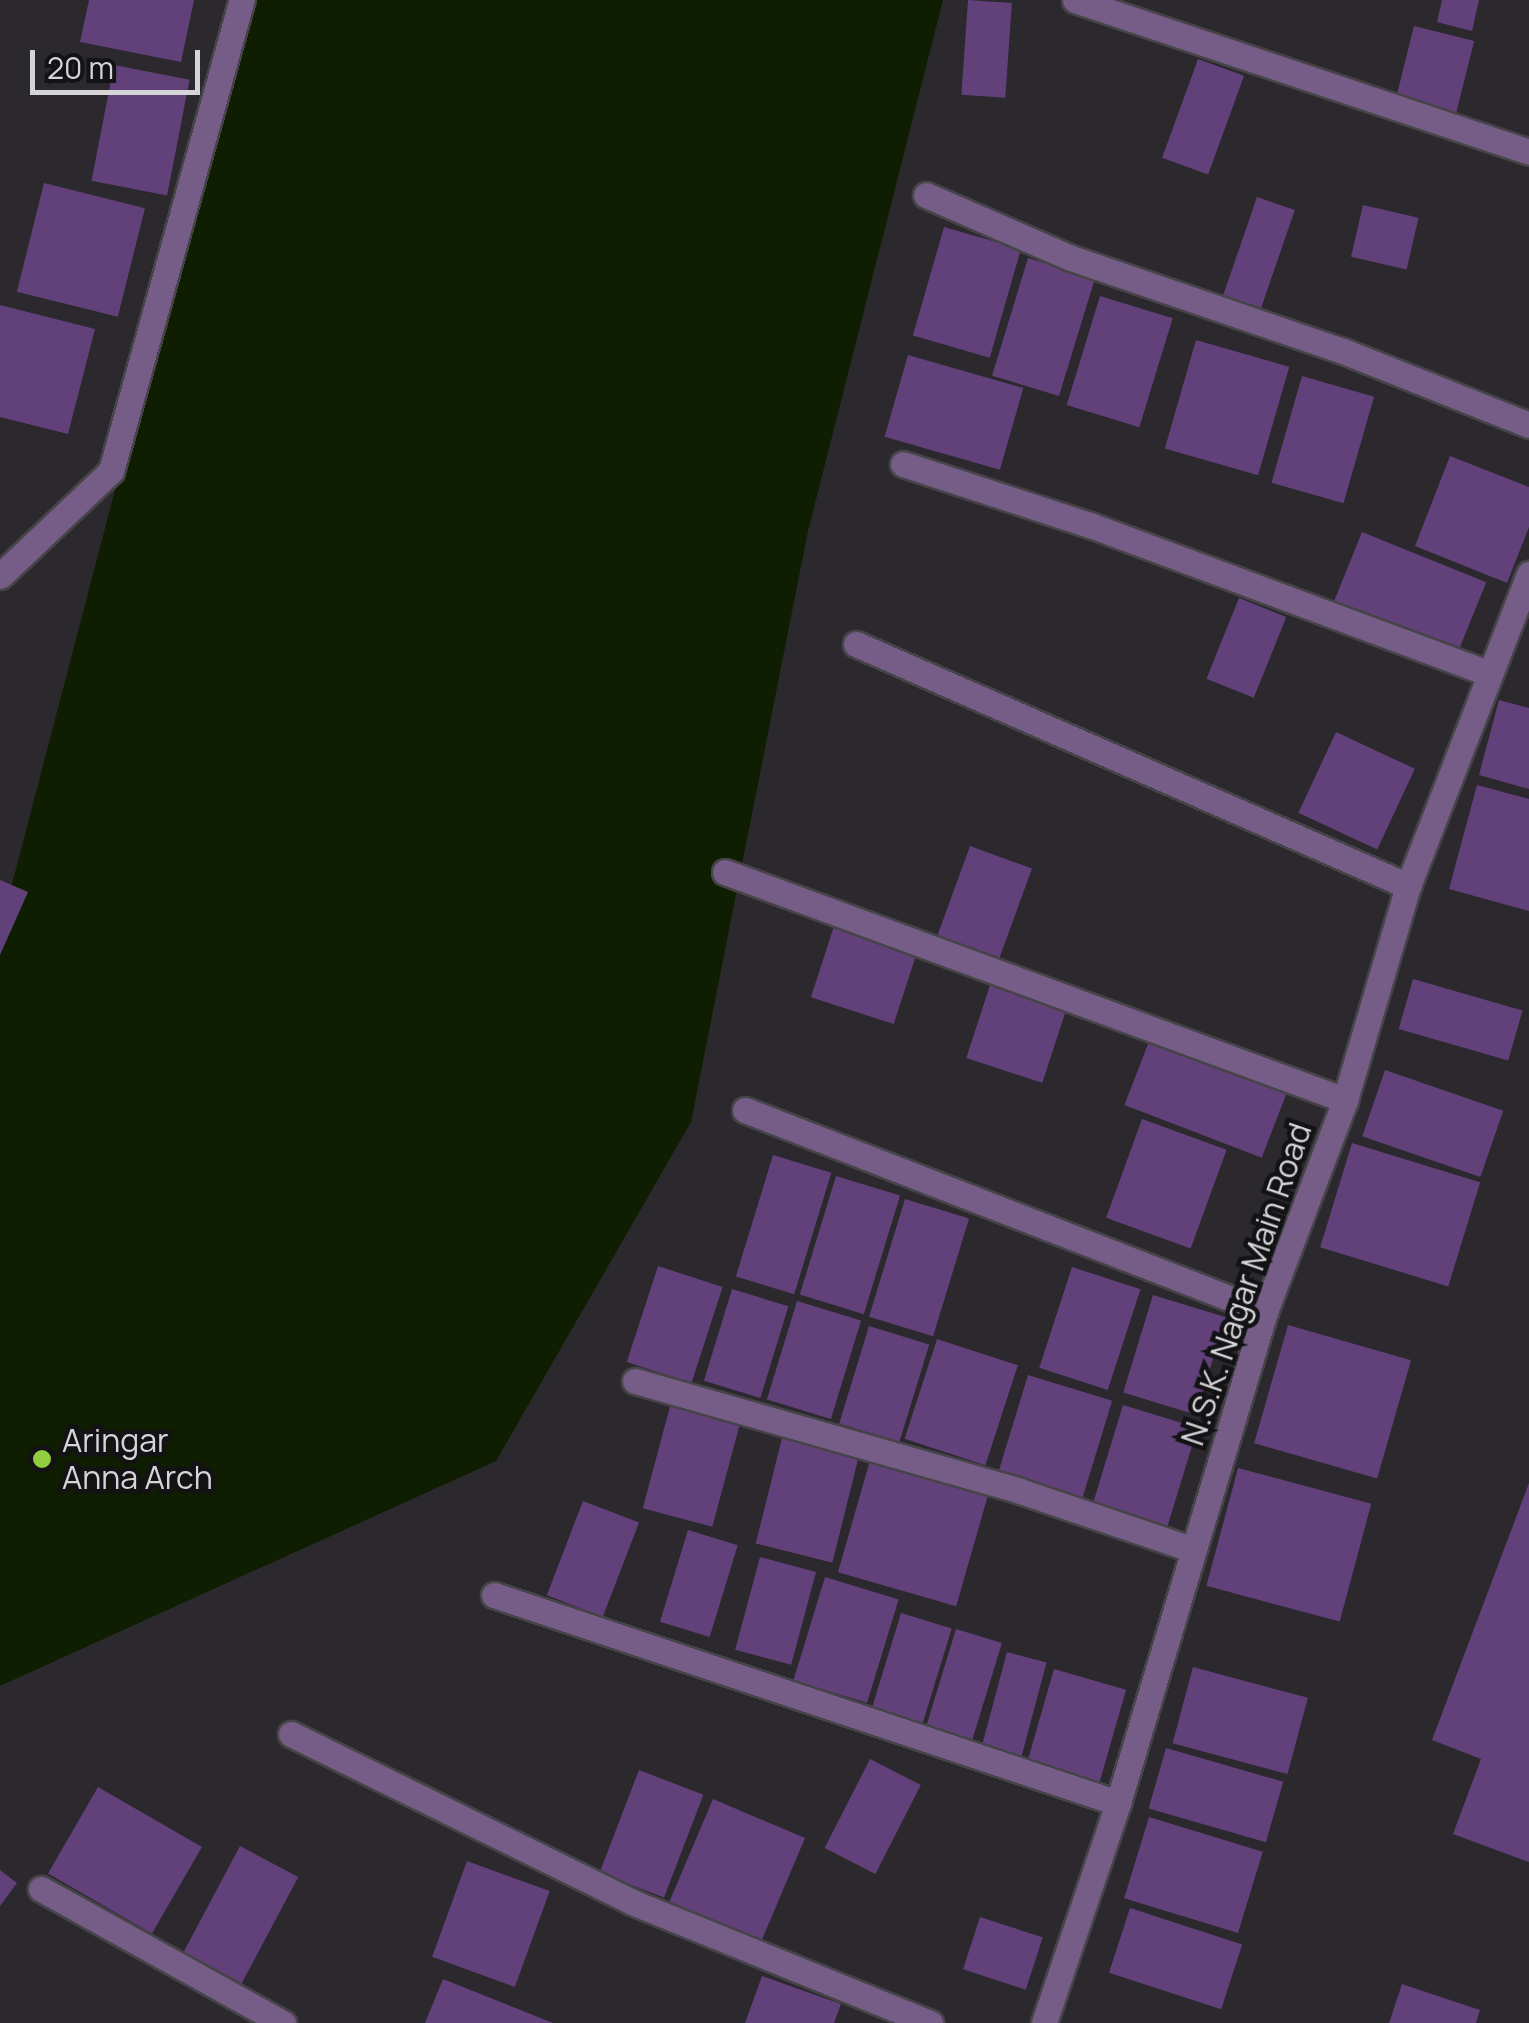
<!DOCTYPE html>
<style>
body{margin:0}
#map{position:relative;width:1529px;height:2023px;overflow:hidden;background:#2b292d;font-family:Manrope,sans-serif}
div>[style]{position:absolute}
.water>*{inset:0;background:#0f1e00}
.building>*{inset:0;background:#62407a;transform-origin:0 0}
.roads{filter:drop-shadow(2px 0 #464448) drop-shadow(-2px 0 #464448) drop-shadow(0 2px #464448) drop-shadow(0 -2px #464448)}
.minor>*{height:25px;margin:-12.5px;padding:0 12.5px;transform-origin:12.5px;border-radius:12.5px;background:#765d88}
.dots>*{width:28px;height:28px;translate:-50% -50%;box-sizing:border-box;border:5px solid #131214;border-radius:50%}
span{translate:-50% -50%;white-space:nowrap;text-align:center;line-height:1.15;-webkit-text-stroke:9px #131214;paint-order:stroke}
.street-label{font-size:32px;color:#d5d4d7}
.poi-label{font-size:32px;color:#d5d4d7}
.left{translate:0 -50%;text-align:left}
.scale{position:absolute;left:30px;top:50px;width:170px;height:45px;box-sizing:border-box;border:5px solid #d5d4d7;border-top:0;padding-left:12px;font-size:30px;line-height:35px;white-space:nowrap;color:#d5d4d7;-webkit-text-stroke:8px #131214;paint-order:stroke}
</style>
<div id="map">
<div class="water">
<div style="clip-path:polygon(243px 0,943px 0,808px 531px,691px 1122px,496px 1461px,0 1686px,0 930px)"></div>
</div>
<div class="building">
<div style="clip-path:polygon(89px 0,194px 0,181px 62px,80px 42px)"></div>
<div style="left:968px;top:0;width:44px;height:95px;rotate:4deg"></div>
<div style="clip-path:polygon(1442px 0,1479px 0,1472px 31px,1437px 22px)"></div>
<div style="left:1414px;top:26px;width:62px;height:76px;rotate:14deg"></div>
<div style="left:1198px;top:59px;width:49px;height:105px;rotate:20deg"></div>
<div style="left:114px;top:65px;width:77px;height:118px;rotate:11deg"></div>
<div style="left:44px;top:183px;width:104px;height:112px;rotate:14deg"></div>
<div style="left:1257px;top:197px;width:40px;height:108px;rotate:19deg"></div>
<div style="left:1363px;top:205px;width:57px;height:53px;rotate:13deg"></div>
<div style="left:944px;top:227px;width:80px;height:113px;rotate:16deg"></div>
<div style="left:1028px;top:258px;width:70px;height:123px;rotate:17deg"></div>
<div style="left:1100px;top:296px;width:76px;height:114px;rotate:17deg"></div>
<div style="clip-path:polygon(0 305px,95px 329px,68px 434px,0 417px)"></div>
<div style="left:1196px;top:340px;width:97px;height:113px;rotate:16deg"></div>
<div style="left:908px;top:355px;width:120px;height:85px;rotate:16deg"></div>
<div style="left:1302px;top:376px;width:75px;height:111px;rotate:16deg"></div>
<div style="clip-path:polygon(1450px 456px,1529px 487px,1529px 527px,1507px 583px,1415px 546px)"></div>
<div style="left:1362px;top:532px;width:134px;height:80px;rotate:22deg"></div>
<div style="left:1239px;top:598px;width:51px;height:87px;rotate:22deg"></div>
<div style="clip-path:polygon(1499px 700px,1529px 708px,1529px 789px,1479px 775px)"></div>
<div style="left:1336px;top:732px;width:87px;height:89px;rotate:25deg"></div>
<div style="clip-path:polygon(1477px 785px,1529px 799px,1529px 911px,1449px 889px)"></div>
<div style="left:970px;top:846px;width:66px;height:95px;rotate:20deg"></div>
<div style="clip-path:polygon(0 880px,28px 892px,0 955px)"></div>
<div style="left:835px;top:923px;width:87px;height:78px;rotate:18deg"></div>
<div style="left:1413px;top:979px;width:114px;height:52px;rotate:16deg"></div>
<div style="left:991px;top:982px;width:80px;height:80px;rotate:18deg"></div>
<div style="left:1151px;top:1036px;width:147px;height:74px;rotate:21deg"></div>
<div style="left:1385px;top:1070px;width:125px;height:70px;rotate:19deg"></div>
<div style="left:1142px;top:1119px;width:90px;height:105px;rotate:20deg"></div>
<div style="left:1352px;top:1143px;width:134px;height:109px;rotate:17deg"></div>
<div style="left:773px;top:1155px;width:61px;height:127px;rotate:17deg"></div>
<div style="left:836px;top:1176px;width:67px;height:124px;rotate:17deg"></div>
<div style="left:905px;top:1199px;width:67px;height:123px;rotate:17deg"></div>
<div style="left:658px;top:1266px;width:68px;height:101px;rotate:18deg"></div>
<div style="left:1072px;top:1267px;width:72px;height:106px;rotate:18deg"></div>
<div style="left:732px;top:1289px;width:59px;height:96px;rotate:17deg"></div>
<div style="left:1153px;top:1295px;width:76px;height:102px;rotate:17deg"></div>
<div style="left:797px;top:1301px;width:67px;height:103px;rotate:17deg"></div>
<div style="left:1288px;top:1325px;width:128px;height:123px;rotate:16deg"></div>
<div style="left:869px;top:1326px;width:63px;height:102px;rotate:17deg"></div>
<div style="left:937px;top:1339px;width:85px;height:105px;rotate:18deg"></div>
<div style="left:1028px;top:1375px;width:88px;height:104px;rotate:17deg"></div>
<div style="left:672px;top:1399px;width:72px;height:113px;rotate:15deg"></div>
<div style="left:1123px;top:1405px;width:78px;height:111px;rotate:17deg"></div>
<div style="left:784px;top:1430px;width:79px;height:117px;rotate:14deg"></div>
<div style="left:871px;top:1457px;width:123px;height:120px;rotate:16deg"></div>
<div style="left:1238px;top:1468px;width:138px;height:122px;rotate:15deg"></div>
<div style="clip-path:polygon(1529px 1483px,1529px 1862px,1453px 1834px,1481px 1759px,1432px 1740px)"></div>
<div style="left:583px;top:1501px;width:60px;height:101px;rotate:21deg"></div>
<div style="left:688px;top:1530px;width:52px;height:96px;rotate:17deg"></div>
<div style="left:760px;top:1557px;width:58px;height:96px;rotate:15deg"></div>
<div style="left:825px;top:1577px;width:77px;height:108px;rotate:17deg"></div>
<div style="left:901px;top:1613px;width:53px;height:104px;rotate:17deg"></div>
<div style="left:956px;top:1629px;width:48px;height:108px;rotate:17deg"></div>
<div style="left:1007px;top:1652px;width:41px;height:104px;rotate:15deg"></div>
<div style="left:1193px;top:1667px;width:119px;height:79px;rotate:15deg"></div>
<div style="left:1054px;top:1669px;width:75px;height:103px;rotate:16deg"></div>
<div style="left:1166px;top:1748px;width:122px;height:63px;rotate:16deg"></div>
<div style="left:870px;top:1759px;width:57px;height:100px;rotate:27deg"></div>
<div style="left:639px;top:1770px;width:69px;height:110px;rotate:21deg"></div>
<div style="left:98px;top:1787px;width:120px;height:100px;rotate:30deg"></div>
<div style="left:713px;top:1799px;width:100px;height:118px;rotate:23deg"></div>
<div style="left:1149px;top:1817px;width:119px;height:85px;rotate:17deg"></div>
<div style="left:240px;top:1846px;width:66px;height:121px;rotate:28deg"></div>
<div style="left:467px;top:1861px;width:88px;height:102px;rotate:20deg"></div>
<div style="clip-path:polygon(0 1870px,17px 1883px,0 1906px)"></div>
<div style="left:1130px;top:1908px;width:118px;height:68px;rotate:18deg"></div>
<div style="left:980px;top:1917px;width:66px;height:55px;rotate:18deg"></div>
<div style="clip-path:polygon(762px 1976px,841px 2004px,834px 2023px,745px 2023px)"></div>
<div style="clip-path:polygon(443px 1979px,553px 2023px,425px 2023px)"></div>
<div style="clip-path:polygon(1402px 1984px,1480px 2010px,1476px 2023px,1389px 2023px)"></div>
</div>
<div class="roads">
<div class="minor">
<div style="left:1075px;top:0;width:479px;rotate:18.5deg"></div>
<div style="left:926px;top:195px;width:158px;rotate:23.5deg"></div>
<div style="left:1071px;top:258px;width:287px;rotate:18.9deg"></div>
<div style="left:1343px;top:351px;width:200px;rotate:21.7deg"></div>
<div style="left:903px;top:464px;width:197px;rotate:18.1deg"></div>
<div style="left:1090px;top:525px;width:427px;rotate:20.4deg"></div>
<div style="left:0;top:576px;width:153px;rotate:-43.4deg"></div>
<div style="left:111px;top:471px;width:489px;rotate:-74.5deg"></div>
<div style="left:856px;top:644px;width:603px;rotate:23.67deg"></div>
<div style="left:725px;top:872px;width:661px;rotate:20.19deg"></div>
<div style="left:745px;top:1110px;width:558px;rotate:21.23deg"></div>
<div style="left:635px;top:1381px;width:400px;rotate:15.9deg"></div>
<div style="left:1020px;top:1491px;width:181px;rotate:18.7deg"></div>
<div style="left:494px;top:1595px;width:658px;rotate:18.43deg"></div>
<div style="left:291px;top:1734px;width:380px;rotate:26.2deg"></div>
<div style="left:632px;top:1902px;width:322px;rotate:22.1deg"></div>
<div style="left:41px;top:1889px;width:277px;rotate:29deg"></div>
<div style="left:1044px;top:2023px;width:232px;rotate:-71.4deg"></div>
<div style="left:1118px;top:1803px;width:513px;rotate:-73.33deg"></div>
<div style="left:1265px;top:1312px;width:227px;rotate:-69.3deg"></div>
<div style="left:1345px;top:1100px;width:223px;rotate:-73.6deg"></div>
<div style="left:1408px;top:886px;width:335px;rotate:-68.8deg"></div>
</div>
</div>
<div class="dots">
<div style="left:42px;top:1459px;background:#91cd3f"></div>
</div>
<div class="street-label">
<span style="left:1246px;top:1284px;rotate:-71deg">N.S.K. Nagar Main Road</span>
</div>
<div class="poi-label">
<span class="left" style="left:62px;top:1459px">Aringar<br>Anna Arch</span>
</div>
<div class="scale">20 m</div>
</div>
